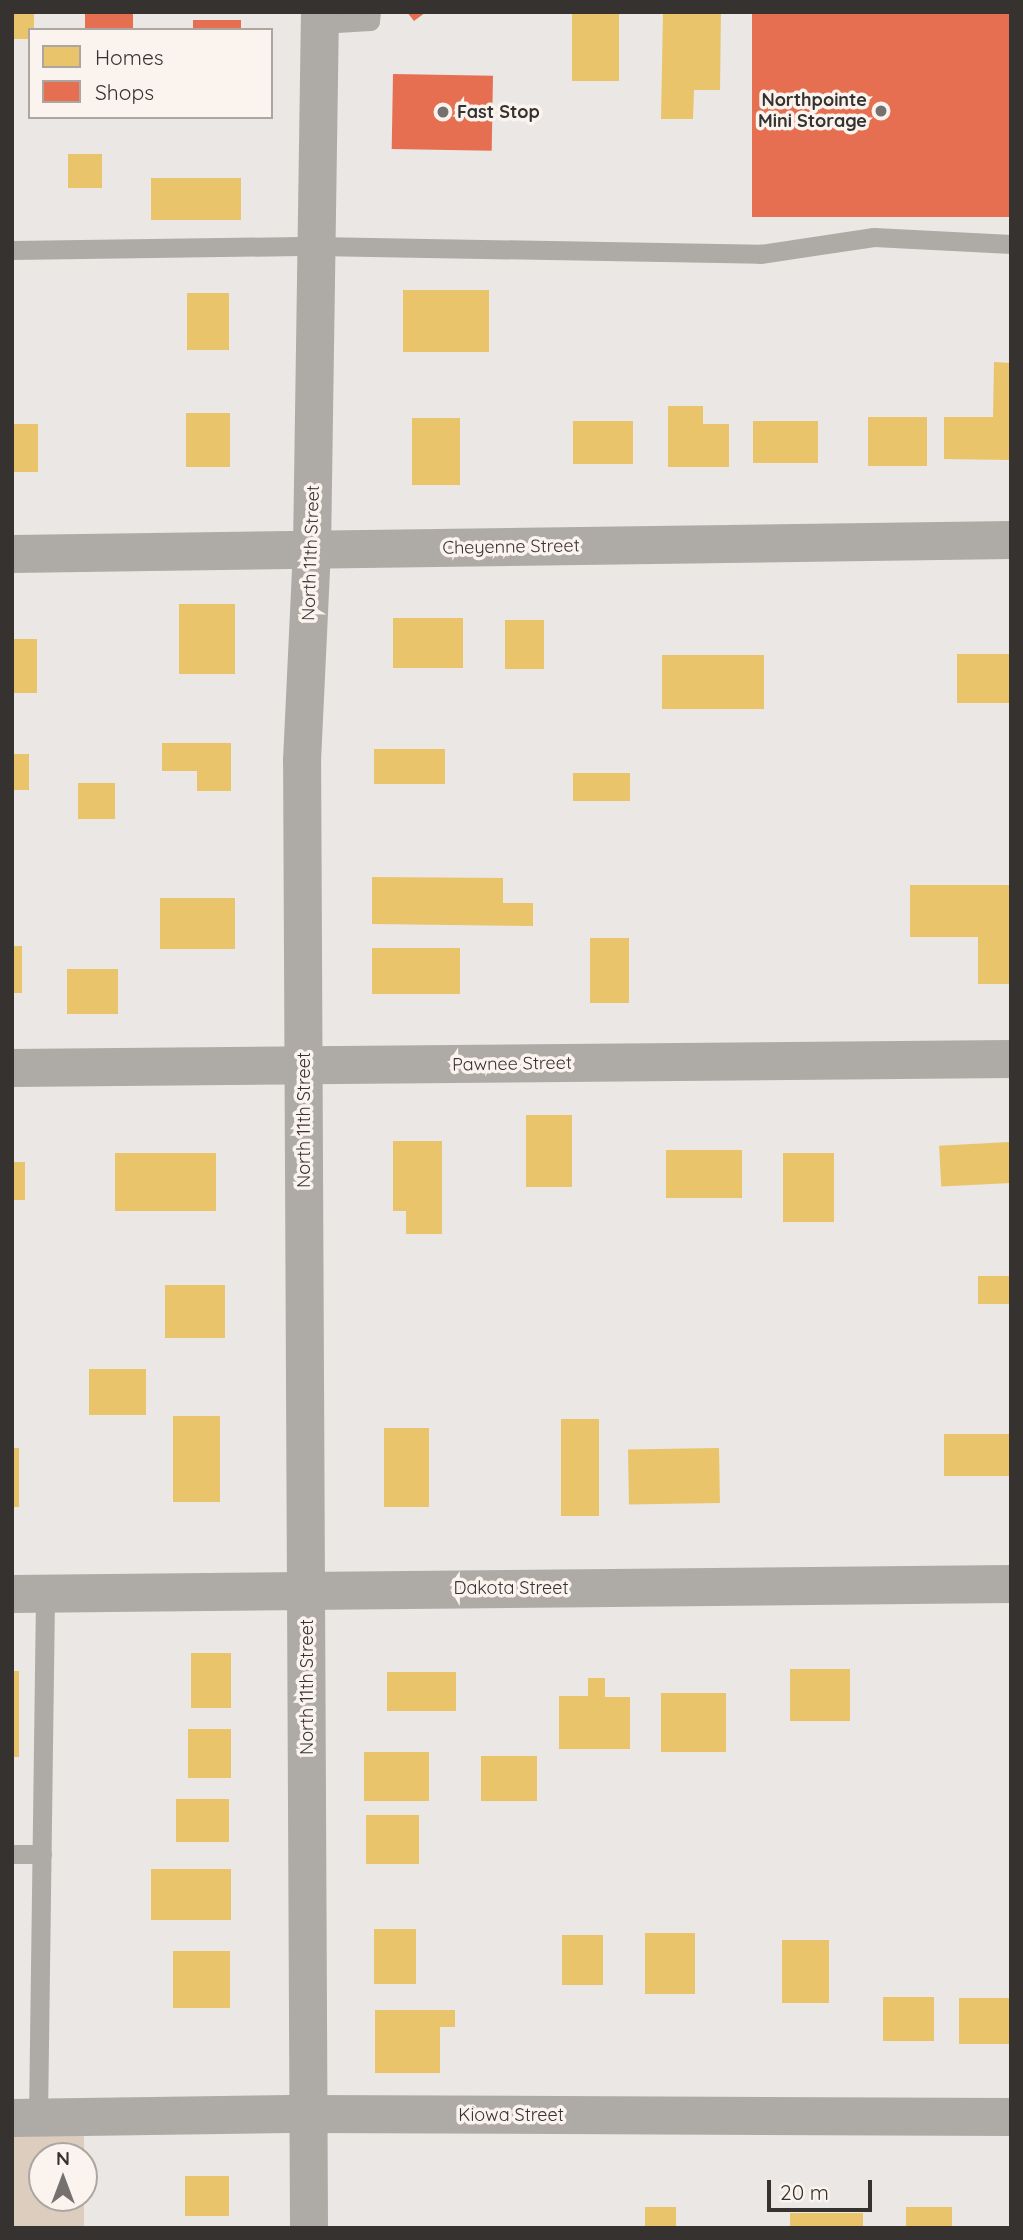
<!DOCTYPE html>
<style>
body{margin:0}
#map{position:relative;width:1023px;height:2240px;overflow:hidden;background:#eae7e4;font-family:Quicksand,sans-serif}
div>[style]{position:absolute}
.green>*{inset:0;background:#ddcdbe}
.homes>*{inset:0;background:#e9c46a;transform-origin:0 0}
.shops>*{inset:0;background:#e76f51;transform-origin:0 0}
.lane>*{height:19px;margin:-9.5px;padding:0 9.5px;transform-origin:9.5px;border-radius:9.5px;background:#aeaaa5}
.street>*{height:38px;margin:-19px;padding:0 19px;transform-origin:19px;border-radius:19px;background:#aeaaa5}
.dots>*{width:19px;height:19px;translate:-50% -50%;box-sizing:border-box;border:4px solid #fbf4ee;border-radius:50%}
span{translate:-50% -50%;white-space:nowrap;text-align:center;line-height:1.15;-webkit-text-stroke:7px #fbf4ee;paint-order:stroke}
.poi-label{font-size:18px;color:#353230;font-weight:700}
.right{translate:-100% -50%;text-align:right}
.left{translate:0 -50%;text-align:left}
.street-label{font-size:18px;color:#353230}
.frame{position:absolute;inset:0;border:14px solid #353230;pointer-events:none}
.legend{position:absolute;left:28px;top:28px;width:245px;height:91px;box-sizing:border-box;background:#fbf4ee;border:2px solid #aca6a2;margin:0;padding:9px 12px;list-style:none;font-size:21px;color:#353230}
.legend li{display:flex;align-items:center;gap:14px;height:35px}
.legend b{width:35px;border:2px solid #aca6a2}
.north{position:absolute;left:28px;top:2142px;width:70px;height:70px;box-sizing:border-box;background:#fbf4ee;border:2px solid #aca6a2;border-radius:50%;rotate:0deg;font-size:19px;font-weight:700;line-height:28px;text-align:center;color:#353230}
.north::after{content:'';display:block;margin:auto;width:24px;height:32px;background:#74716f;clip-path:polygon(50% 0,100% 100%,50% 72%,0 100%)}
.scale{position:absolute;left:767px;top:2180px;width:105px;height:32px;box-sizing:border-box;border:4px solid #353230;border-top:0;padding-left:9px;font-size:21px;line-height:24px;white-space:nowrap;color:#353230;-webkit-text-stroke:5px #fbf4ee;paint-order:stroke}
</style>
<div id="map">
<div class="green">
<div style="clip-path:polygon(evenodd,12px 2118px,84px 2118px,84px 2228px,12px 2228px,12px 2118px,42px 2156px,84px 2156px,84px 2198px,42px 2198px,42px 2156px)"></div>
</div>
<div class="homes">
<div style="clip-path:polygon(12px 12px,34px 12px,34px 30px,30px 30px,30px 39px,12px 39px)"></div>
<div style="left:572px;top:12px;width:47px;height:69px"></div>
<div style="clip-path:polygon(663px 12px,721px 12px,720px 90px,694px 90px,693px 119px,661px 119px)"></div>
<div style="left:68px;top:154px;width:34px;height:34px"></div>
<div style="left:151px;top:178px;width:90px;height:42px"></div>
<div style="left:403px;top:290px;width:86px;height:62px"></div>
<div style="left:187px;top:293px;width:42px;height:57px"></div>
<div style="clip-path:polygon(994px 362px,1011px 363px,1011px 460px,944px 459px,944px 417px,993px 417px)"></div>
<div style="clip-path:polygon(668px 406px,703px 406px,703px 424px,729px 424px,729px 467px,668px 467px)"></div>
<div style="left:186px;top:413px;width:44px;height:54px"></div>
<div style="left:868px;top:417px;width:59px;height:49px"></div>
<div style="left:412px;top:418px;width:48px;height:67px"></div>
<div style="left:573px;top:421px;width:60px;height:43px"></div>
<div style="left:753px;top:421px;width:65px;height:42px"></div>
<div style="left:12px;top:424px;width:26px;height:48px"></div>
<div style="left:179px;top:604px;width:56px;height:70px"></div>
<div style="left:393px;top:618px;width:70px;height:50px"></div>
<div style="left:505px;top:620px;width:39px;height:49px"></div>
<div style="left:12px;top:639px;width:25px;height:54px"></div>
<div style="left:957px;top:654px;width:54px;height:49px"></div>
<div style="left:662px;top:655px;width:102px;height:54px"></div>
<div style="clip-path:polygon(162px 743px,231px 743px,231px 791px,197px 791px,197px 771px,162px 771px)"></div>
<div style="left:374px;top:749px;width:71px;height:35px"></div>
<div style="left:12px;top:754px;width:17px;height:36px"></div>
<div style="left:573px;top:773px;width:57px;height:28px"></div>
<div style="left:78px;top:783px;width:37px;height:36px"></div>
<div style="clip-path:polygon(372px 877px,503px 878px,503px 903px,533px 903px,533px 926px,372px 924px)"></div>
<div style="clip-path:polygon(910px 885px,1011px 885px,1011px 984px,978px 984px,978px 937px,910px 937px)"></div>
<div style="left:160px;top:898px;width:75px;height:51px"></div>
<div style="left:590px;top:938px;width:39px;height:65px"></div>
<div style="left:12px;top:946px;width:10px;height:47px"></div>
<div style="left:372px;top:948px;width:88px;height:46px"></div>
<div style="left:67px;top:969px;width:51px;height:45px"></div>
<div style="left:526px;top:1115px;width:46px;height:72px"></div>
<div style="clip-path:polygon(393px 1141px,442px 1141px,442px 1234px,406px 1234px,406px 1211px,393px 1211px)"></div>
<div style="left:1009px;top:1142px;width:41px;height:70px;rotate:87deg"></div>
<div style="left:666px;top:1150px;width:76px;height:48px"></div>
<div style="left:115px;top:1153px;width:101px;height:58px"></div>
<div style="left:783px;top:1153px;width:51px;height:69px"></div>
<div style="left:12px;top:1162px;width:13px;height:38px"></div>
<div style="left:978px;top:1276px;width:33px;height:28px"></div>
<div style="left:165px;top:1285px;width:60px;height:53px"></div>
<div style="left:89px;top:1369px;width:57px;height:46px"></div>
<div style="left:173px;top:1416px;width:47px;height:86px"></div>
<div style="left:561px;top:1419px;width:38px;height:97px"></div>
<div style="left:384px;top:1428px;width:45px;height:79px"></div>
<div style="left:1011px;top:1434px;width:42px;height:67px;rotate:90deg"></div>
<div style="left:12px;top:1448px;width:7px;height:59px"></div>
<div style="left:719px;top:1448px;width:55px;height:91px;rotate:89deg"></div>
<div style="left:191px;top:1653px;width:40px;height:55px"></div>
<div style="left:790px;top:1669px;width:60px;height:52px"></div>
<div style="left:12px;top:1671px;width:7px;height:86px"></div>
<div style="left:387px;top:1672px;width:69px;height:39px"></div>
<div style="clip-path:polygon(588px 1678px,605px 1678px,605px 1697px,630px 1697px,630px 1749px,559px 1749px,559px 1696px,588px 1696px)"></div>
<div style="left:661px;top:1693px;width:65px;height:59px"></div>
<div style="left:188px;top:1729px;width:43px;height:49px"></div>
<div style="left:364px;top:1752px;width:65px;height:49px"></div>
<div style="left:481px;top:1756px;width:56px;height:45px"></div>
<div style="left:176px;top:1799px;width:53px;height:43px"></div>
<div style="left:366px;top:1815px;width:53px;height:49px"></div>
<div style="left:151px;top:1869px;width:80px;height:51px"></div>
<div style="left:374px;top:1929px;width:42px;height:55px"></div>
<div style="left:645px;top:1933px;width:50px;height:61px"></div>
<div style="left:562px;top:1935px;width:41px;height:50px"></div>
<div style="left:782px;top:1940px;width:47px;height:63px"></div>
<div style="left:173px;top:1951px;width:57px;height:57px"></div>
<div style="left:883px;top:1997px;width:51px;height:44px"></div>
<div style="left:959px;top:1998px;width:52px;height:46px"></div>
<div style="clip-path:polygon(375px 2010px,455px 2010px,455px 2027px,440px 2027px,440px 2073px,375px 2073px)"></div>
<div style="left:185px;top:2176px;width:44px;height:40px"></div>
<div style="left:645px;top:2207px;width:31px;height:21px"></div>
<div style="left:906px;top:2207px;width:46px;height:21px"></div>
<div style="left:790px;top:2213px;width:73px;height:15px"></div>
</div>
<div class="shops">
<div style="left:85px;top:12px;width:48px;height:18px"></div>
<div style="clip-path:polygon(407px 12px,426px 12px,414px 21px)"></div>
<div style="left:752px;top:12px;width:259px;height:205px"></div>
<div style="left:193px;top:20px;width:48px;height:10px"></div>
<div style="left:393px;top:74px;width:100px;height:75px;rotate:1deg"></div>
</div>
<div class="lane">
<div style="left:320px;top:24px;width:50px;rotate:-3.4deg"></div>
<div style="left:370px;top:21px;width:9px;rotate:-84deg"></div>
<div style="left:12px;top:250px;width:304px;rotate:-0.8deg"></div>
<div style="left:316px;top:246px;width:444px;rotate:1deg"></div>
<div style="left:760px;top:254px;width:115px;rotate:-8.5deg"></div>
<div style="left:874px;top:237px;width:137px;rotate:2.9deg"></div>
<div style="left:12px;top:1854px;width:30px"></div>
<div style="left:38px;top:2118px;width:524px;rotate:-89.23deg"></div>
</div>
<div class="street">
<div style="left:12px;top:554px;width:999px;rotate:-0.8deg"></div>
<div style="left:12px;top:1068px;width:999px;rotate:-0.52deg"></div>
<div style="left:12px;top:1594px;width:999px;rotate:-0.57deg"></div>
<div style="left:12px;top:2118px;width:296px;rotate:-0.8deg"></div>
<div style="left:308px;top:2114px;width:703px;rotate:0.24deg"></div>
<div style="left:309px;top:2228px;width:1467px;rotate:-90.27deg"></div>
<div style="left:302px;top:761px;width:211px;rotate:-87.3deg"></div>
<div style="left:312px;top:550px;width:538px;rotate:-89.15deg"></div>
</div>
<div class="dots">
<div style="left:881px;top:111px;background:#74716f"></div>
<div style="left:443px;top:112px;background:#74716f"></div>
</div>
<div class="poi-label">
<span class="right" style="left:867px;top:111px">Northpointe<br>Mini Storage</span>
<span class="left" style="left:457px;top:112px">Fast Stop</span>
</div>
<div class="street-label">
<span style="left:511px;top:547px;rotate:-1deg">Cheyenne Street</span>
<span style="left:311px;top:553px;rotate:-88deg">North 11th Street</span>
<span style="left:512px;top:1064px;rotate:-1deg">Pawnee Street</span>
<span style="left:304px;top:1120px;rotate:-90deg">North 11th Street</span>
<span style="left:511px;top:1588px">Dakota Street</span>
<span style="left:307px;top:1687px;rotate:-90deg">North 11th Street</span>
<span style="left:511px;top:2115px">Kiowa Street</span>
</div>
<div class="frame"></div>
<ul class="legend">
<li><b style="height:19px;background:#e9c46a"></b>Homes</li>
<li><b style="height:19px;background:#e76f51"></b>Shops</li>
</ul>
<div class="north">N</div>
<div class="scale">20 m</div>
</div>
